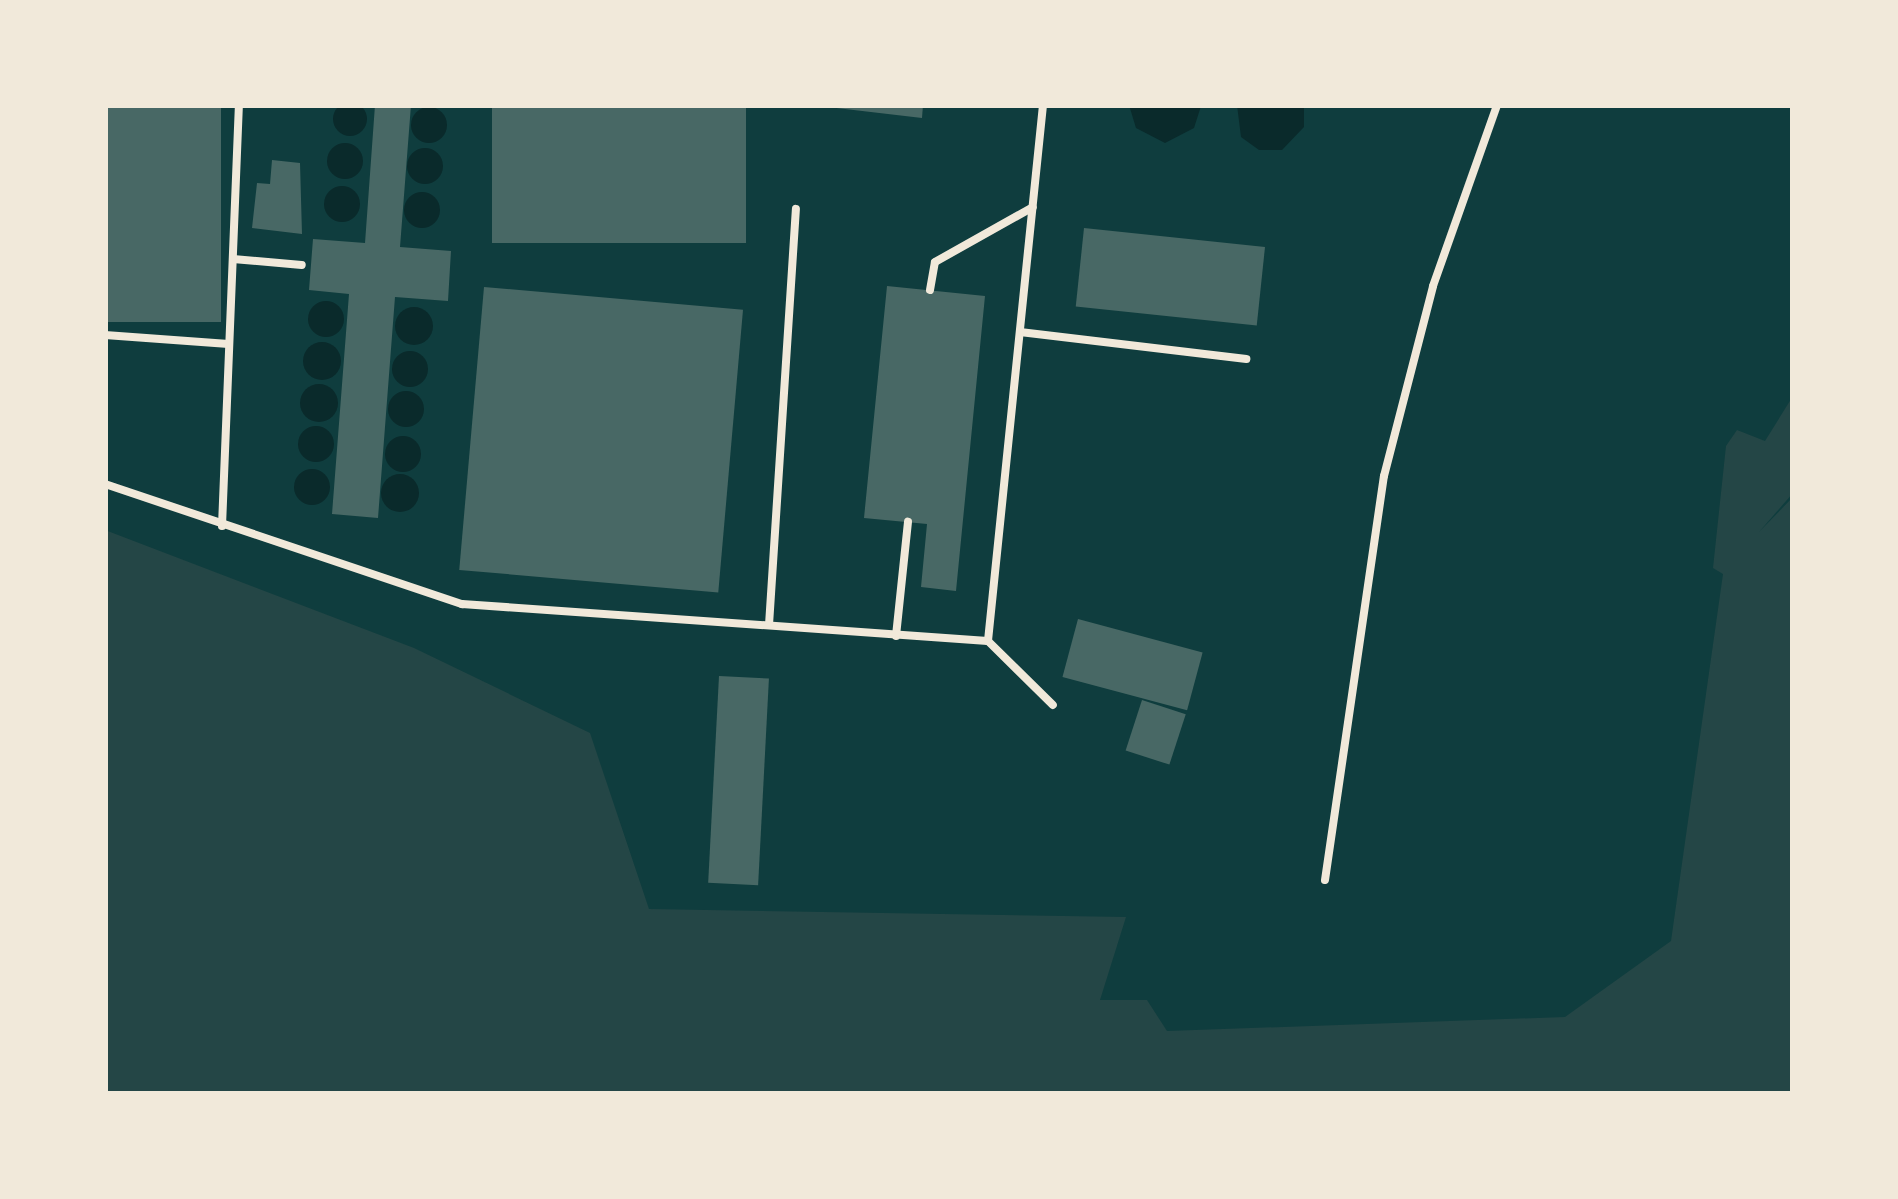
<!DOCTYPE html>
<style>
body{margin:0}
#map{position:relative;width:1898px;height:1199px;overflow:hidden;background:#0f3d3e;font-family:"Public Sans",sans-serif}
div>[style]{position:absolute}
.green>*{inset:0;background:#244646}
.water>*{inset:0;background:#0a2a2b}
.round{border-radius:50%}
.building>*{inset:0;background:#486865;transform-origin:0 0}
.service>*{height:8px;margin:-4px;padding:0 4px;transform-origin:4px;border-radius:4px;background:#f1e9da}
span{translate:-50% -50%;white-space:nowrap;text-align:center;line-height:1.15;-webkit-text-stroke:8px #f1e9da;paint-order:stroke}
.frame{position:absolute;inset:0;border:108px solid #f1e9da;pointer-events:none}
</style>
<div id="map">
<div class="green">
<div style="clip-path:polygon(1793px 396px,1793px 493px,1759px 532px,1793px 497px,1793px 1094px,105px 1094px,105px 530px,414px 648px,590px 733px,649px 909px,1126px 917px,1100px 1000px,1147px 1000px,1167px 1031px,1565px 1017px,1671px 941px,1723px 574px,1713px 568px,1726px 446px,1737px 430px,1765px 441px)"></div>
</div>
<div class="water">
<div class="round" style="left:333px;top:102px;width:34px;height:34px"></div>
<div style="clip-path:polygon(1129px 105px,1200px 105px,1201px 106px,1194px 128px,1165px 143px,1136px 128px)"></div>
<div style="clip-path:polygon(1237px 105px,1304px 105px,1304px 127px,1282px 150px,1259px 150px,1241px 137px)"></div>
<div class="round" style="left:411px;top:107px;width:36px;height:36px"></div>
<div class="round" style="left:327px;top:143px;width:36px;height:36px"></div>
<div class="round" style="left:407px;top:148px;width:36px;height:36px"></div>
<div class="round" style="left:324px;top:186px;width:36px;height:36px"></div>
<div class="round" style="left:404px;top:192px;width:36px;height:36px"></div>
<div class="round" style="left:308px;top:301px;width:36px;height:36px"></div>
<div class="round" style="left:395px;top:307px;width:38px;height:38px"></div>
<div class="round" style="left:303px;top:342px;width:38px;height:38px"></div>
<div class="round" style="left:392px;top:351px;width:36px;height:36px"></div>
<div class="round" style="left:300px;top:384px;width:38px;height:38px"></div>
<div class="round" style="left:388px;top:391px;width:36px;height:36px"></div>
<div class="round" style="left:298px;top:426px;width:36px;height:36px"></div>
<div class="round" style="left:385px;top:436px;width:36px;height:36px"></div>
<div class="round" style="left:294px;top:469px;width:36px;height:36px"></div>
<div class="round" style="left:381px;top:474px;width:38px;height:38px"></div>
</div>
<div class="building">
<div style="left:105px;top:105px;width:116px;height:217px"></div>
<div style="clip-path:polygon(375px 105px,411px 105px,400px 247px,451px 251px,448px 301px,395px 297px,378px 518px,332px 514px,349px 294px,309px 290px,313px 239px,365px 243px)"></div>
<div style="left:492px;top:105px;width:254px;height:138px"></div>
<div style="clip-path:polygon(811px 105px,923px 105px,922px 118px)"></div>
<div style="clip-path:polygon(272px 160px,300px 163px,302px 234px,252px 228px,257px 183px,270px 184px)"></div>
<div style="left:1084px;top:228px;width:182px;height:79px;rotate:6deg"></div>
<div style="clip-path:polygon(887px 286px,985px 296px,956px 591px,921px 587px,927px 524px,864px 518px)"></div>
<div style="left:484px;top:287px;width:260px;height:284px;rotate:5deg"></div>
<div style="left:1078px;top:619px;width:129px;height:60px;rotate:15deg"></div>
<div style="left:719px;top:676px;width:50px;height:207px;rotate:3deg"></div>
<div style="left:1142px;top:700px;width:46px;height:53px;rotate:18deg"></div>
</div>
<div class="service">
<div style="left:1043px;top:105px;width:539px;rotate:95.86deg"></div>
<div style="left:988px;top:641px;width:91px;rotate:44.6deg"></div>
<div style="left:233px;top:259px;width:69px;rotate:5deg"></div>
<div style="left:930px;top:290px;width:28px;rotate:-80deg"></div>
<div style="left:935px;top:262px;width:112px;rotate:-29.3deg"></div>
<div style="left:1020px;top:332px;width:228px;rotate:6.8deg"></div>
<div style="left:105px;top:335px;width:124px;rotate:4.2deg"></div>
<div style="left:105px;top:484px;width:377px;rotate:18.6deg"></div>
<div style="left:462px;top:604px;width:527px;rotate:4.02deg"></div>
<div style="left:222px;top:526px;width:421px;rotate:-87.7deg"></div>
<div style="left:769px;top:625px;width:417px;rotate:-86.3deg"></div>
<div style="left:896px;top:636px;width:115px;rotate:-84deg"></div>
<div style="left:1325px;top:880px;width:408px;rotate:-81.7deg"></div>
<div style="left:1384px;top:476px;width:196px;rotate:-75.5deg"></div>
<div style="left:1433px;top:286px;width:192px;rotate:-70.5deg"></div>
</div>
<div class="frame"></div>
</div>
